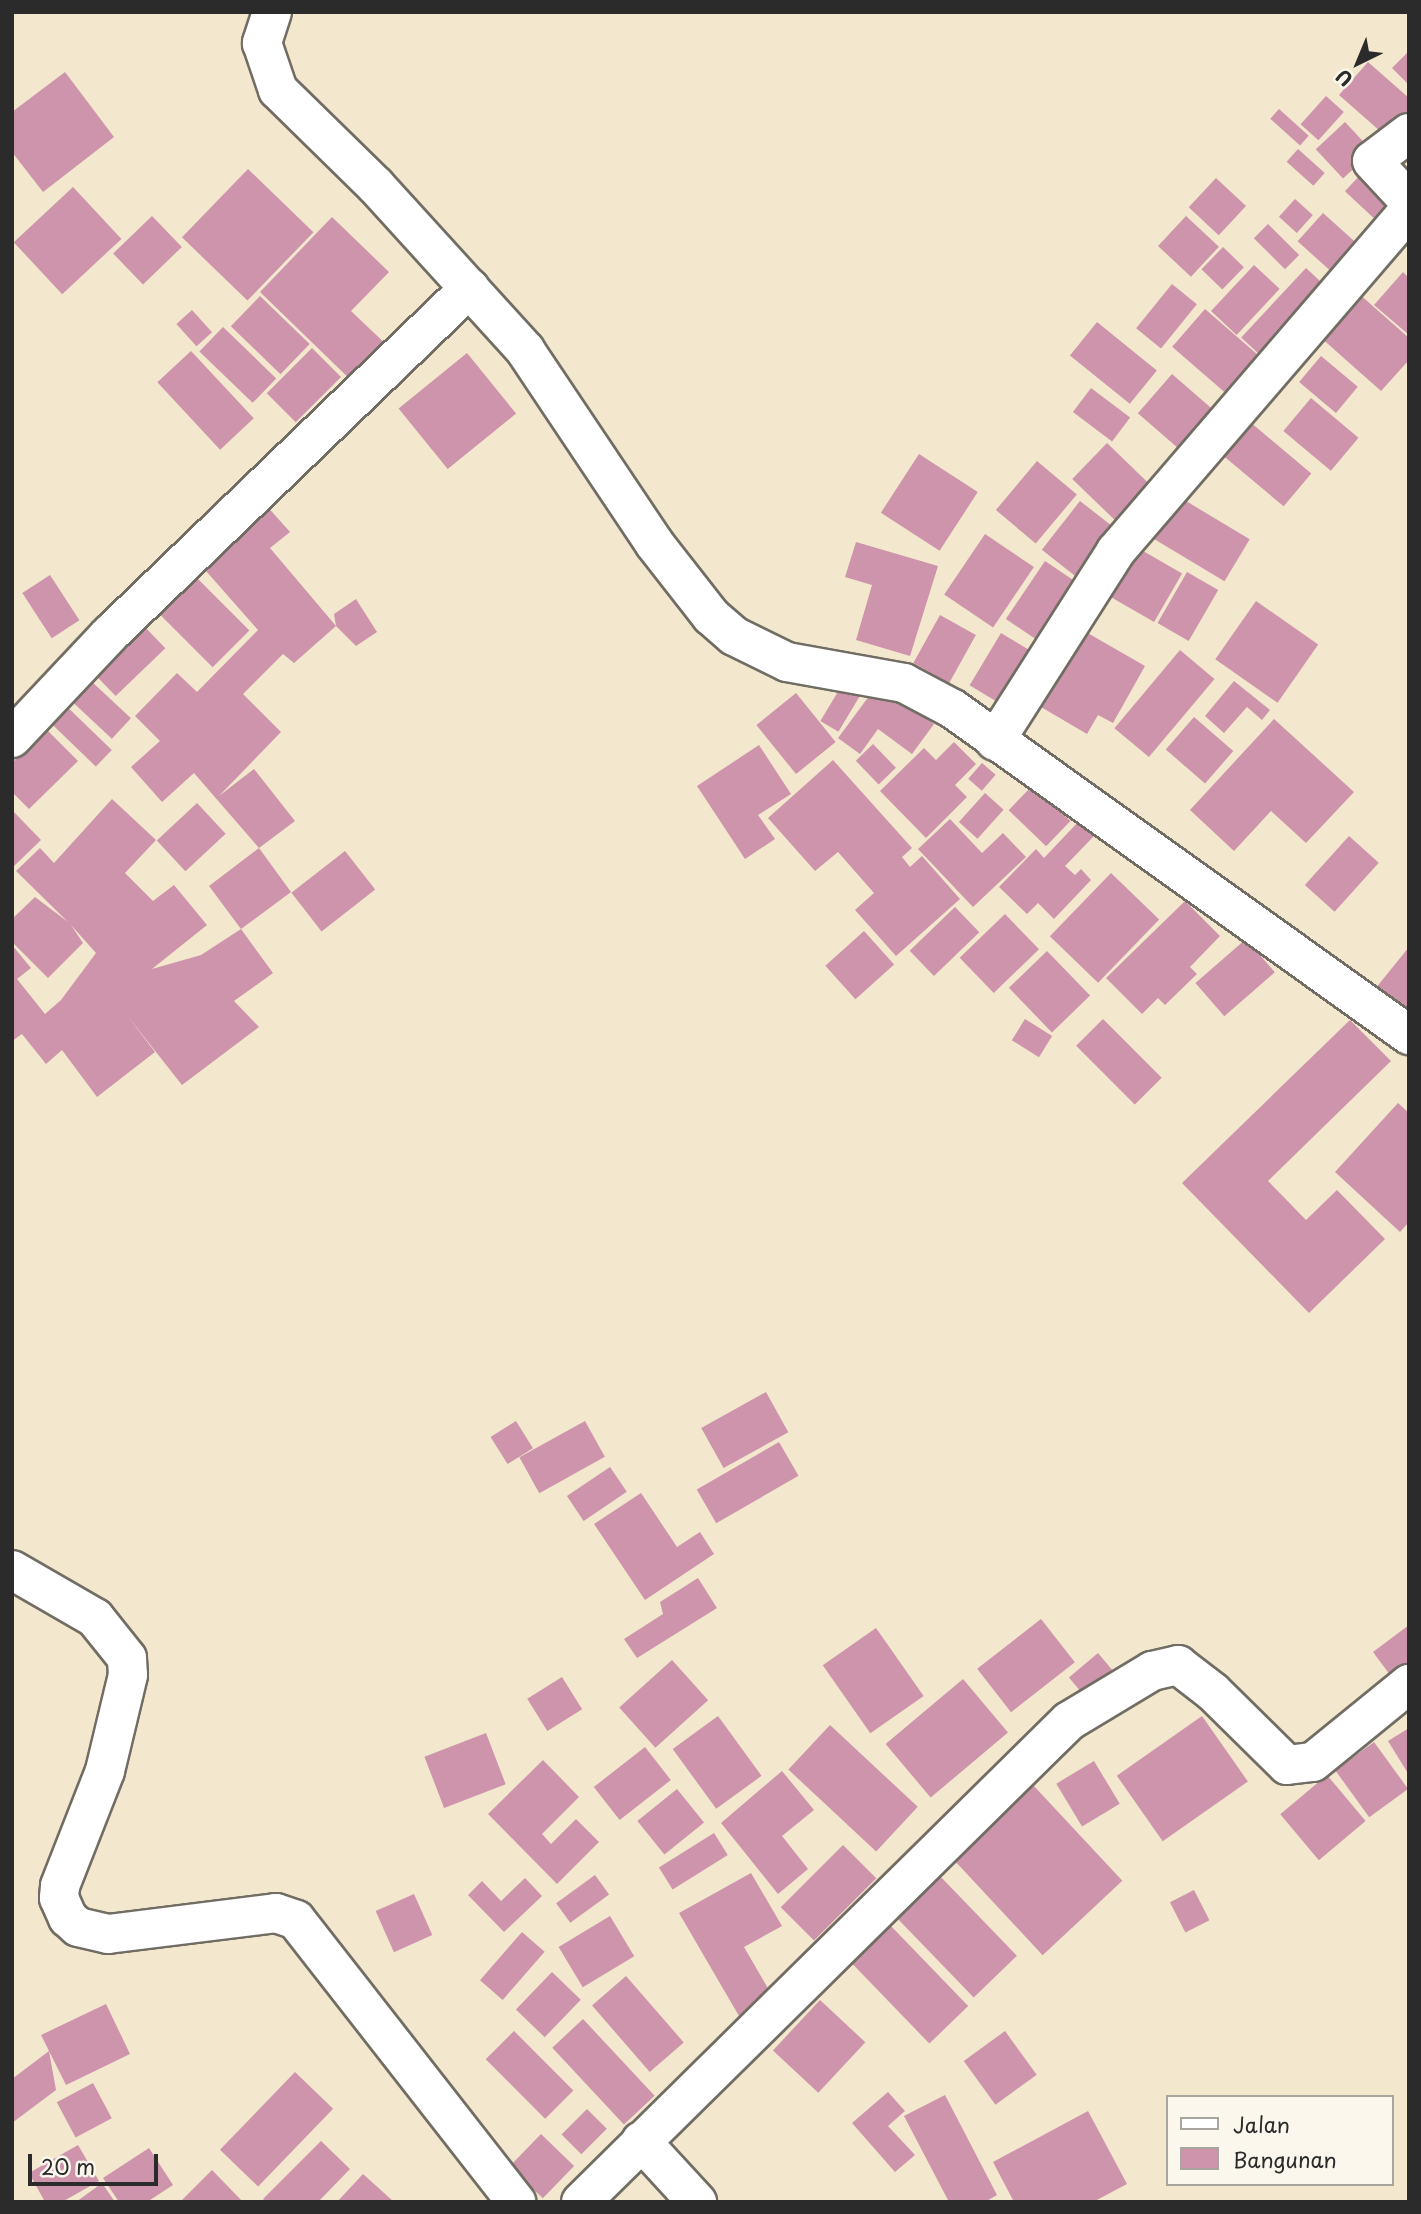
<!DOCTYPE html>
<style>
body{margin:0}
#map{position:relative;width:1421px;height:2214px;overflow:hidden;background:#f3e7ce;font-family:"Playpen Sans",sans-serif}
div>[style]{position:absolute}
.building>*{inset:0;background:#cd94ac;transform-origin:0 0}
.roads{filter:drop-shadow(2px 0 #716d64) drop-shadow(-2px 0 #716d64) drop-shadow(0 2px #716d64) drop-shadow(0 -2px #716d64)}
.minor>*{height:38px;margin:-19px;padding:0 19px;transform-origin:19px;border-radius:19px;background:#fff}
span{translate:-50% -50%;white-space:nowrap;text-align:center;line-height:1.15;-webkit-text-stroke:5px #fbf7ec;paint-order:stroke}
.frame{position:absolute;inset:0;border:14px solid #2b2b2b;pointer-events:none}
.legend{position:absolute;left:1166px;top:2095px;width:228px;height:91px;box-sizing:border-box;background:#fbf7ec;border:2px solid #a8a59f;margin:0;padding:9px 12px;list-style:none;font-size:21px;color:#2b2b2b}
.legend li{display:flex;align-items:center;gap:14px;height:35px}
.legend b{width:35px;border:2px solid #a8a59f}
.north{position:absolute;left:1323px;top:28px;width:70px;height:70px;-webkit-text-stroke:5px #fbf7ec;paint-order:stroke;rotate:223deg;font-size:19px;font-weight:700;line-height:28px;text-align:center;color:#2b2b2b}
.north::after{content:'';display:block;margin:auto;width:24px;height:32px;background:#2b2b2b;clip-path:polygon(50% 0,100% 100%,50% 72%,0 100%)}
.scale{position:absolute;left:28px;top:2154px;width:130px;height:32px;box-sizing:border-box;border:4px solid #2b2b2b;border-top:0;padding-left:9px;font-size:21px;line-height:24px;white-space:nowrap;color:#2b2b2b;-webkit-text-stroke:5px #fbf7ec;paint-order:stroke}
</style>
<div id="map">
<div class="building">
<div style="clip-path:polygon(1409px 51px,1409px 85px,1392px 68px)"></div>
<div style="clip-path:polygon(1368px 62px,1409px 98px,1409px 117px,1389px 139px,1339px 95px)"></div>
<div style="clip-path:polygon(65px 72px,114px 137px,43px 192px,12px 152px,12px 112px)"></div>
<div style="left:1326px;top:96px;width:24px;height:38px;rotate:42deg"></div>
<div style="left:1279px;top:109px;width:40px;height:13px;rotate:42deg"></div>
<div style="left:1345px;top:122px;width:40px;height:40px;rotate:47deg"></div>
<div style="left:1298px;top:149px;width:36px;height:17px;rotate:42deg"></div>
<div style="left:248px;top:169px;width:91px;height:95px;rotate:44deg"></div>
<div style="left:1362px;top:173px;width:48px;height:25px;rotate:43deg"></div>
<div style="left:1216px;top:178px;width:41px;height:40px;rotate:43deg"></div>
<div style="left:73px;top:187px;width:71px;height:81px;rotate:47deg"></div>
<div style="left:1295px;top:199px;width:24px;height:24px;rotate:42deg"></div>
<div style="left:1323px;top:213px;width:58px;height:38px;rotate:42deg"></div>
<div style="left:152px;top:216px;width:43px;height:54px;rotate:46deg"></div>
<div style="left:1186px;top:216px;width:45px;height:41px;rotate:43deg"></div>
<div style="clip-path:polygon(332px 217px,389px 272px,351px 311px,392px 350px,357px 386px,260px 292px)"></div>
<div style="left:1268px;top:224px;width:44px;height:20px;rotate:45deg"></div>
<div style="left:1223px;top:247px;width:29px;height:31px;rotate:44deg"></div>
<div style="left:1254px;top:265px;width:35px;height:63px;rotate:43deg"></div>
<div style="left:1306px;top:268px;width:37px;height:95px;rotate:43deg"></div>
<div style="clip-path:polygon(1403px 272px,1409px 278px,1409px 335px,1374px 305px)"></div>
<div style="left:1172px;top:284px;width:32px;height:57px;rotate:39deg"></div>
<div style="clip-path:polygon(1349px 285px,1409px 338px,1409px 360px,1381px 391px,1310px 328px)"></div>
<div style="left:260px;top:296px;width:69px;height:42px;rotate:44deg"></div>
<div style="left:1205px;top:309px;width:84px;height:50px;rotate:41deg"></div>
<div style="left:192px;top:310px;width:30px;height:21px;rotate:48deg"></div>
<div style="left:1097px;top:322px;width:77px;height:43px;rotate:39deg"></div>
<div style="left:223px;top:327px;width:74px;height:34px;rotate:44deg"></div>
<div style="left:312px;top:348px;width:41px;height:64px;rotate:45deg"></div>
<div style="left:191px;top:351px;width:92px;height:46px;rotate:47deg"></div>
<div style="left:467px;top:353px;width:78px;height:88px;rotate:51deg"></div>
<div style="left:1321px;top:356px;width:48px;height:34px;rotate:40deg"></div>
<div style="left:1172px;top:374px;width:66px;height:52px;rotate:41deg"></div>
<div style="left:1091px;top:388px;width:49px;height:30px;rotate:37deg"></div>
<div style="left:1311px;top:398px;width:62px;height:43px;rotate:40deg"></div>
<div style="left:1250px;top:422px;width:80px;height:43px;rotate:40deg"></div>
<div style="left:1107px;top:443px;width:65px;height:50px;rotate:44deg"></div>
<div style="left:919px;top:454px;width:70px;height:70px;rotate:33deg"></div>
<div style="left:1037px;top:461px;width:52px;height:64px;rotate:40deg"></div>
<div style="left:1176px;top:495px;width:86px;height:49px;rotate:31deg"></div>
<div style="left:1080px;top:501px;width:46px;height:62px;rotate:38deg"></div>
<div style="clip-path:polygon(265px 504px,290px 532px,270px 548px,336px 626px,294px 663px,283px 654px,243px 694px,281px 732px,219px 796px,254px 769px,295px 821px,259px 848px,291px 892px,241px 929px,209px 886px,259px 848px,194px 773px,162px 802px,131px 767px,160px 741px,135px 716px,177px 673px,197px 692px,258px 630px,199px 563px)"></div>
<div style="left:985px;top:534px;width:59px;height:73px;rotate:34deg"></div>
<div style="clip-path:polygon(856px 542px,938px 566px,910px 656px,856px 640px,872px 585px,845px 577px)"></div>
<div style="left:1131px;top:544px;width:59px;height:56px;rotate:30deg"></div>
<div style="left:1045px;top:561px;width:50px;height:70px;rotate:34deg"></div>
<div style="left:190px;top:571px;width:84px;height:52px;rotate:45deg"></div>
<div style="left:1187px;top:572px;width:36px;height:59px;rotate:30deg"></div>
<div style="left:50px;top:575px;width:54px;height:33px;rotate:57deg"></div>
<div style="clip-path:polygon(356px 599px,377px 632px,356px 646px,336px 626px,334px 614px)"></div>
<div style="left:1256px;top:601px;width:76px;height:71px;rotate:35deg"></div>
<div style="left:940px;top:615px;width:41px;height:55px;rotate:29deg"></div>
<div style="left:141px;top:623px;width:35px;height:69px;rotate:46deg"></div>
<div style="clip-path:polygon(1079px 628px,1145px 666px,1113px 723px,1098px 715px,1087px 734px,1036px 704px)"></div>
<div style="left:1001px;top:633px;width:44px;height:61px;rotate:31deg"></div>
<div style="left:1180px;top:650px;width:45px;height:102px;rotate:40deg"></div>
<div style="left:90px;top:680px;width:56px;height:28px;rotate:43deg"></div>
<div style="clip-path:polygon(1234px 681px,1270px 710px,1262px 720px,1247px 707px,1224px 733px,1205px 716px)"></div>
<div style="clip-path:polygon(878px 684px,934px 724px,912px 754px,878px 729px,860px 754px,838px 738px)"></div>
<div style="left:842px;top:685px;width:21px;height:42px;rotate:31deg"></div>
<div style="left:796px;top:693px;width:63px;height:51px;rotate:51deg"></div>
<div style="left:60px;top:700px;width:72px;height:23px;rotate:44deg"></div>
<div style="left:1194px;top:717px;width:52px;height:43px;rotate:41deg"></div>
<div style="clip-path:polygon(1274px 719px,1354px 792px,1306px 843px,1271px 811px,1234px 851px,1190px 810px)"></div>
<div style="clip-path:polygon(46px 729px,78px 761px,29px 809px,12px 792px,12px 763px)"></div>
<div style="clip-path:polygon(954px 742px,976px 764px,955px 785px,967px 797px,926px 838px,880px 791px,924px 748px,936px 760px)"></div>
<div style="left:873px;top:744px;width:33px;height:24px;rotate:46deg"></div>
<div style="clip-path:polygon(759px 745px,791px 794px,758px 815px,775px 839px,745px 859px,697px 786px)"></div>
<div style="clip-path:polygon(833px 760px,912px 848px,902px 857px,910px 867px,922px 856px,960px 899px,896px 956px,855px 910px,874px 893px,838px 852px,815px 871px,768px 818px)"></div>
<div style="left:982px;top:763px;width:18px;height:21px;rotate:41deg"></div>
<div style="left:1033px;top:785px;width:52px;height:35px;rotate:44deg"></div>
<div style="left:985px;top:793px;width:25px;height:39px;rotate:42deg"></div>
<div style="clip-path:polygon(112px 799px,156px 840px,125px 873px,153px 901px,174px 885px,207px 925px,152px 969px,201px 955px,241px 929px,273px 973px,234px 1001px,259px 1027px,182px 1085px,126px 1014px,155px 1052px,97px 1097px,62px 1050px,46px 1064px,22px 1034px,12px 1041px,12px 945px,31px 968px,17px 979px,45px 1014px,61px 1000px,96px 953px,71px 925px,83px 943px,48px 978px,12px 942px,12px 919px,35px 897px,68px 922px,16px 871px,40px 848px,54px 863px)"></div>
<div style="left:197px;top:803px;width:42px;height:55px;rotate:47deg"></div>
<div style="clip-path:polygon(12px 810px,41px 840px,12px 868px)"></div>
<div style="clip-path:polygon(950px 819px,982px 853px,1003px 833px,1026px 857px,973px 907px,918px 849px)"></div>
<div style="clip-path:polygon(1080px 820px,1096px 834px,1065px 866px,1075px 875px,1081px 869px,1091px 880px,1054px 919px,1038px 903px,1027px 914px,999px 887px,1036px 849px,1044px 858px)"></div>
<div style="left:1349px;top:836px;width:40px;height:66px;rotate:42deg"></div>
<div style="left:345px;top:851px;width:49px;height:68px;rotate:52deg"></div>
<div style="left:1111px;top:873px;width:67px;height:88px;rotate:44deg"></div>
<div style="clip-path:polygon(1185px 901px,1220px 936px,1190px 967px,1197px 974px,1165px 1005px,1158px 998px,1142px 1014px,1106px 978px)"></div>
<div style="left:955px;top:907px;width:35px;height:63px;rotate:46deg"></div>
<div style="left:1005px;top:914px;width:49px;height:63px;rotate:46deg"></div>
<div style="left:864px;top:931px;width:45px;height:52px;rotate:48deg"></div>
<div style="left:1246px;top:939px;width:44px;height:67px;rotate:49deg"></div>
<div style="clip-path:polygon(1409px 947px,1409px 1007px,1400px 1017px,1371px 994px)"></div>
<div style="left:1047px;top:951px;width:62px;height:53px;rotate:46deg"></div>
<div style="left:1025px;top:1019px;width:32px;height:25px;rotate:32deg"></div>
<div style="left:1103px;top:1019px;width:83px;height:38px;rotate:45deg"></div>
<div style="clip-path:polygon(1350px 1020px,1391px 1061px,1268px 1181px,1306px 1220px,1337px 1190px,1385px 1239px,1309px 1313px,1182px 1183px)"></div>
<div style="clip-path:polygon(1398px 1103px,1409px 1113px,1409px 1222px,1400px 1232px,1335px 1172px)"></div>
<div style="left:766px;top:1392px;width:46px;height:74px;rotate:61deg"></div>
<div style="left:516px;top:1421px;width:32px;height:30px;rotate:58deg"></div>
<div style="left:585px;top:1421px;width:41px;height:75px;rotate:61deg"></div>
<div style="left:779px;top:1442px;width:39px;height:95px;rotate:60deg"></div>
<div style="left:610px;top:1467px;width:30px;height:52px;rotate:56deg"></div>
<div style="clip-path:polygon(641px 1493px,677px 1547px,700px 1532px,714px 1554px,645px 1600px,594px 1524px)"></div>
<div style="clip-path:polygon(698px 1578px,717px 1608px,637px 1658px,624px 1639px,663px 1614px,660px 1602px)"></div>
<div style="left:1041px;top:1619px;width:55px;height:81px;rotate:52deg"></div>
<div style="clip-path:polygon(1409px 1625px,1409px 1673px,1396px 1683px,1373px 1652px)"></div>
<div style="left:876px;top:1628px;width:83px;height:65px;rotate:55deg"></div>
<div style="left:1098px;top:1653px;width:26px;height:38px;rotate:50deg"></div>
<div style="left:672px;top:1660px;width:54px;height:71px;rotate:48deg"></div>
<div style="left:562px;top:1677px;width:38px;height:41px;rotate:58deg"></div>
<div style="left:963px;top:1679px;width:70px;height:101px;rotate:50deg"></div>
<div style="left:718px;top:1716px;width:74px;height:56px;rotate:54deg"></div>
<div style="left:1202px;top:1716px;width:80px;height:104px;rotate:55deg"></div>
<div style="left:830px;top:1725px;width:120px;height:61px;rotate:43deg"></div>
<div style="clip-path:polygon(1409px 1728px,1409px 1775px,1388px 1741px)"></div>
<div style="left:486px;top:1733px;width:55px;height:66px;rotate:69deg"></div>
<div style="left:1374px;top:1742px;width:58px;height:48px;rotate:54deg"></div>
<div style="left:645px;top:1747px;width:42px;height:65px;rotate:52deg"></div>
<div style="clip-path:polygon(543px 1760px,579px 1797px,542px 1834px,551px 1844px,576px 1819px,599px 1842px,557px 1884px,488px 1814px)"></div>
<div style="left:1094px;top:1761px;width:50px;height:44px;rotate:59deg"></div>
<div style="clip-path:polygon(782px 1771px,814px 1810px,782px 1836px,808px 1869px,778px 1894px,721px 1823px)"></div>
<div style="left:1327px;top:1775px;width:60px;height:61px;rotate:50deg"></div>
<div style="left:1033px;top:1785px;width:131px;height:109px;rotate:47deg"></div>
<div style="left:677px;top:1789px;width:43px;height:51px;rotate:51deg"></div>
<div style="left:714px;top:1833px;width:26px;height:65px;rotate:58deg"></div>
<div style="left:843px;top:1845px;width:47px;height:88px;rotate:45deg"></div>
<div style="clip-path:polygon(751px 1873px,782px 1926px,744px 1947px,773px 1997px,739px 2016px,679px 1913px)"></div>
<div style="left:937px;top:1873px;width:115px;height:60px;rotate:46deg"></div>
<div style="left:595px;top:1875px;width:24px;height:48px;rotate:54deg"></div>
<div style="clip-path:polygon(525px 1878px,542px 1896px,504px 1932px,468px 1895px,482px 1881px,501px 1901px)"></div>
<div style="left:1194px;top:1890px;width:34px;height:27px;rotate:63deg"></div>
<div style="left:414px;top:1894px;width:45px;height:42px;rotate:66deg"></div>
<div style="left:610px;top:1916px;width:47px;height:60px;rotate:59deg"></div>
<div style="left:889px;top:1924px;width:114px;height:54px;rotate:46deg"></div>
<div style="left:522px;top:1932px;width:30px;height:64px;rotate:41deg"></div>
<div style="left:552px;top:1972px;width:40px;height:52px;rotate:44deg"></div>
<div style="left:626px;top:1976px;width:88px;height:45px;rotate:49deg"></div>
<div style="left:820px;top:2000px;width:62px;height:69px;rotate:43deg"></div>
<div style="clip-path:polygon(106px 2004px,130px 2054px,66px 2085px,49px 2051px,56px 2090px,12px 2123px,12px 2079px,49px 2051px,41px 2035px)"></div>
<div style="left:583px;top:2019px;width:105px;height:42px;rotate:47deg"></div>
<div style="left:514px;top:2031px;width:84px;height:40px;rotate:45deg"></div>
<div style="left:1005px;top:2031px;width:54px;height:51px;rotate:54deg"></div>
<div style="left:295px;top:2072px;width:53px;height:108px;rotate:44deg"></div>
<div style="left:93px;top:2083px;width:40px;height:41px;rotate:62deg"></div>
<div style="clip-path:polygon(888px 2092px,905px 2111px,888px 2126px,915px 2155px,895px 2172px,852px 2123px)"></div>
<div style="clip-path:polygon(945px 2095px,997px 2195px,985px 2202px,949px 2202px,904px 2116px)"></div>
<div style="left:587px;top:2109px;width:28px;height:36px;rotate:45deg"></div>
<div style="clip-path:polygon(1088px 2111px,1127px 2184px,1093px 2202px,1014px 2202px,993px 2162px)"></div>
<div style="left:541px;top:2134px;width:46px;height:45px;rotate:44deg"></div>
<div style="clip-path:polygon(321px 2141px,350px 2169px,318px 2202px,266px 2202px,263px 2199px)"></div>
<div style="clip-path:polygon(78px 2145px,99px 2181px,62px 2202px,45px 2202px,29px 2173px)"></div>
<div style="clip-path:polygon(149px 2148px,173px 2185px,147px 2202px,119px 2202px,103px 2178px)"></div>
<div style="clip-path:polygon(212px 2170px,243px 2202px,180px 2202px)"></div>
<div style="clip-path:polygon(363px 2174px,394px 2202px,337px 2202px)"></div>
<div style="clip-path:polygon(102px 2183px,115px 2202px,76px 2202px)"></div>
</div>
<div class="roads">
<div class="minor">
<div style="left:272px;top:12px;width:33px;rotate:108deg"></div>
<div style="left:262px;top:43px;width:50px;rotate:71.2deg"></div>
<div style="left:278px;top:90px;width:137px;rotate:44.4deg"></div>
<div style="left:376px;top:186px;width:222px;rotate:47.7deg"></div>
<div style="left:525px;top:350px;width:232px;rotate:56.2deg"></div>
<div style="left:654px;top:543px;width:93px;rotate:52deg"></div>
<div style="left:711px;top:616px;width:30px;rotate:41deg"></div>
<div style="left:734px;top:636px;width:59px;rotate:26.1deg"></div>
<div style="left:787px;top:662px;width:119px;rotate:10.2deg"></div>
<div style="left:904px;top:683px;width:55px;rotate:28deg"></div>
<div style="left:953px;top:709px;width:561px;rotate:35.56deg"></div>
<div style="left:1409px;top:133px;width:46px;rotate:142.9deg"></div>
<div style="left:1372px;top:161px;width:54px;rotate:47.2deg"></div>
<div style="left:12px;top:738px;width:143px;rotate:-46.7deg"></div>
<div style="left:110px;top:634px;width:499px;rotate:-43.9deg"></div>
<div style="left:995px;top:741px;width:225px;rotate:-57.5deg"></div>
<div style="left:1116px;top:551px;width:450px;rotate:-49.3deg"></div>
<div style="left:12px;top:1570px;width:96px;rotate:30deg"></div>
<div style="left:95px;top:1618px;width:51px;rotate:51.3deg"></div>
<div style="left:127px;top:1658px;width:17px;rotate:87deg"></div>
<div style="left:128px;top:1675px;width:99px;rotate:103.5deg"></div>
<div style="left:105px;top:1771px;width:123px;rotate:111.4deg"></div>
<div style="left:60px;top:1886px;width:12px;rotate:95deg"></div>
<div style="left:59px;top:1898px;width:22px;rotate:66deg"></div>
<div style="left:68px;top:1918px;width:13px;rotate:42deg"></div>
<div style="left:78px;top:1927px;width:31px;rotate:13deg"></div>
<div style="left:108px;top:1934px;width:169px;rotate:-7.1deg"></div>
<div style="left:276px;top:1913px;width:21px;rotate:19deg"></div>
<div style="left:296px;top:1920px;width:358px;rotate:52deg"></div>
<div style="left:641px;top:2141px;width:83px;rotate:47.4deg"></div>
<div style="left:581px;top:2202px;width:685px;rotate:-44.59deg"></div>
<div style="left:1069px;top:1721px;width:97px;rotate:-31.1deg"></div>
<div style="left:1152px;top:1671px;width:27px;rotate:-13deg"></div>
<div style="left:1178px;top:1665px;width:44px;rotate:37.6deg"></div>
<div style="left:1213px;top:1692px;width:104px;rotate:44.6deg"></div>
<div style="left:1287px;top:1765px;width:26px;rotate:-7deg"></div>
<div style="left:1313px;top:1762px;width:124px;rotate:-39.1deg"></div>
</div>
</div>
<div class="frame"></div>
<ul class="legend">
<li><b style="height:9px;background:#fff"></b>Jalan</li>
<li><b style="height:19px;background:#cd94ac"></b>Bangunan</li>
</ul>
<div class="north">U</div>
<div class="scale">20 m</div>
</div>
